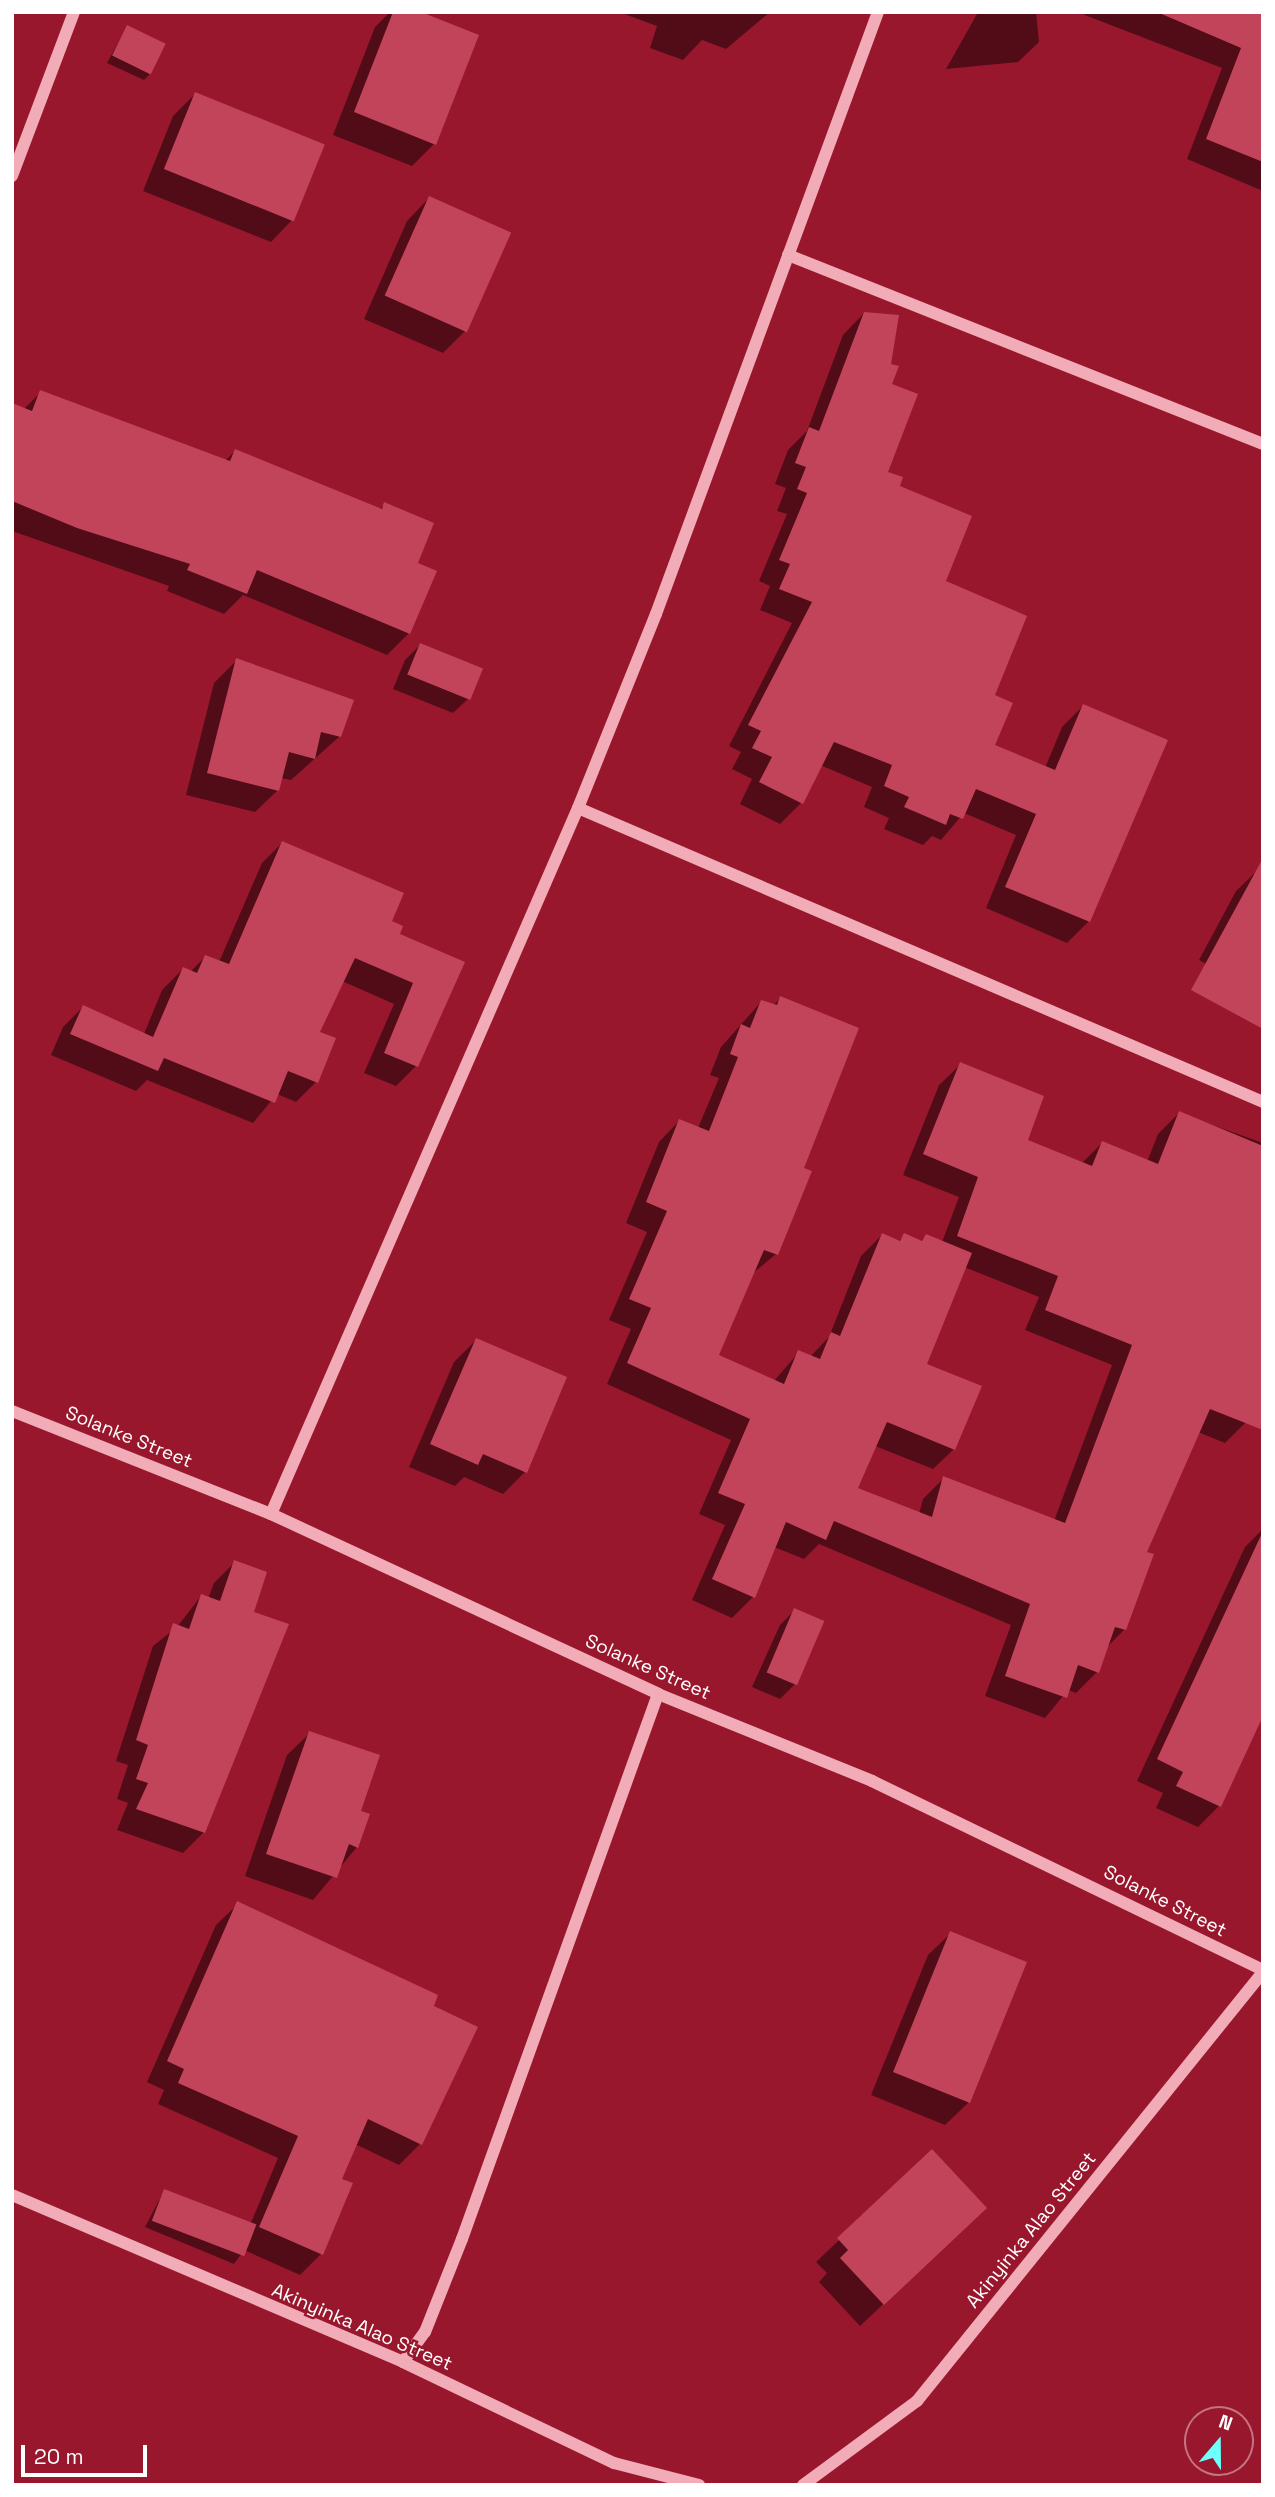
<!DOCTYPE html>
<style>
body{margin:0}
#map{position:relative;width:1275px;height:2497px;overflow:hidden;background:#99172d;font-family:"Space Grotesk",sans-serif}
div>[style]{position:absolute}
.shadow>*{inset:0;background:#0007}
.building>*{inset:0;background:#c1445b;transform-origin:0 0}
.minor>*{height:12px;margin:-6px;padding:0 6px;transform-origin:6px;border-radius:6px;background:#f1acb8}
span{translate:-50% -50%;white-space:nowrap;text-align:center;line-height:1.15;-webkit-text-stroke:5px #99172d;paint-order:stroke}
.street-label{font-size:19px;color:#fff}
.frame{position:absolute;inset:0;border:14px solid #fff;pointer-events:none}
.north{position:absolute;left:1184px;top:2406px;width:70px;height:70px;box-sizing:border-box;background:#99172d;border:2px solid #c27481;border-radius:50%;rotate:20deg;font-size:19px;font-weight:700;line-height:28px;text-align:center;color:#fff}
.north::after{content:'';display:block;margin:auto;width:24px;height:32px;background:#6cfffc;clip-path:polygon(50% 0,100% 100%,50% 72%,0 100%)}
.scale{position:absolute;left:21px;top:2445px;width:126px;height:32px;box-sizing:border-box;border:4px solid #fff;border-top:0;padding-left:9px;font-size:21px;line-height:24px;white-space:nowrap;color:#fff;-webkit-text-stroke:5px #99172d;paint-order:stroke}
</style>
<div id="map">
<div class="shadow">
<div style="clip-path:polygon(390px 12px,416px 12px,434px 144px,412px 166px,333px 135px,375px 27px)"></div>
<div style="clip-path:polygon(619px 12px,770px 12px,726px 49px,702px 40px,683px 60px,650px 48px,657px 26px)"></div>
<div style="clip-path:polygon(973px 12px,1036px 12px,1039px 42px,1018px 62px,946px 69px,977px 14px)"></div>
<div style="clip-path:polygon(1077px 12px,1263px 12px,1263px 191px,1187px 159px,1222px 68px)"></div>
<div style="clip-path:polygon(127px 27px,151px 73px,144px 80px,107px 63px)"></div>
<div style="clip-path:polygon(195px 94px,293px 219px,271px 242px,143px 191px,173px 116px)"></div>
<div style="clip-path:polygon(429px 198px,465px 331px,443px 353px,364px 319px,407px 221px)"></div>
<div style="clip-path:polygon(864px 313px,889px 365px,886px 473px,897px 487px,993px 696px,993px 746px,1045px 768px,1062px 727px,1083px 706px,1165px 741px,1089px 921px,1067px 943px,986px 908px,1016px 835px,964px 813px,941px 840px,932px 836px,923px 845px,884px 829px,889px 818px,864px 807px,872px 787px,820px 765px,801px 803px,780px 824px,740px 804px,752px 779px,732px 769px,741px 752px,729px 746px,792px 623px,760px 610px,770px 586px,759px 581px,787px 514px,777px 511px,786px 488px,775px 484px,788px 450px,807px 431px,843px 335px)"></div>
<div style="clip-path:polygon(41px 392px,225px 461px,235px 451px,379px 510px,385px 504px,409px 633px,387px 655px,243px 595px,224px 614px,167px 591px,169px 586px,12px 531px,12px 405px,23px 410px)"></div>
<div style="clip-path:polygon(420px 645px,469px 698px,453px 713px,393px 689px,405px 660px)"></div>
<div style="clip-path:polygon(237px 660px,340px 736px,291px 780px,281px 778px,278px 790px,255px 812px,186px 795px,214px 683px)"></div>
<div style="clip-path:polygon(282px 843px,389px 922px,397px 935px,463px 963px,416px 1066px,396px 1086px,364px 1073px,394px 1004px,342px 981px,318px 1033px,316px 1082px,296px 1102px,277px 1094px,253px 1123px,147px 1080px,136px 1091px,51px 1055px,63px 1027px,83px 1007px,144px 1034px,162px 990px,183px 969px,190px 972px,205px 957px,219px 962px,262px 863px)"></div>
<div style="clip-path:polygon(1259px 869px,1263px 994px,1199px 960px,1236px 891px)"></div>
<div style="clip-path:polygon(evenodd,780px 998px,802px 1169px,809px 1172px,776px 1254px,752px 1274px,717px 1356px,774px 1381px,799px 1352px,810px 1357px,829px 1337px,861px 1256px,882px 1235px,898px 1242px,904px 1235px,920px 1242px,926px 1236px,942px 1242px,959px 1197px,903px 1175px,939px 1085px,960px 1065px,1025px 1141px,1081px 1164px,1102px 1143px,1147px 1162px,1158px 1134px,1179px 1113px,1263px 1143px,1263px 1210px,1246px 1422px,1225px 1443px,1198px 1432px,1145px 1553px,1125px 1629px,1106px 1648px,1097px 1672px,1076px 1693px,1068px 1690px,1045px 1718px,985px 1696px,1011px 1625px,819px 1544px,804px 1559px,774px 1547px,753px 1597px,732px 1618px,692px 1600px,725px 1525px,699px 1514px,731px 1440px,607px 1384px,631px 1329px,609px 1320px,647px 1232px,626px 1223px,659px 1142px,679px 1121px,698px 1128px,719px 1078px,710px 1075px,721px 1047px,761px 1002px,773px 1006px,780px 998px,964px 1267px,1039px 1297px,1025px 1330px,1112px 1365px,1054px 1521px,944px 1478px,923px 1499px,919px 1514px,856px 1489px,875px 1446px,933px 1469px,954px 1449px,924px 1364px,964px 1267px)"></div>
<div style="clip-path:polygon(476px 1340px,525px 1472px,503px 1494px,464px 1477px,455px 1486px,409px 1467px,454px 1362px)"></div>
<div style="clip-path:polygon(1263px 1529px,1263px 1712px,1219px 1806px,1198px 1827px,1156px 1808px,1163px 1793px,1137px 1781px,1245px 1547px)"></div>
<div style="clip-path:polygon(235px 1562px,251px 1613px,204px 1832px,183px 1853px,117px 1830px,128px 1803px,117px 1799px,128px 1765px,116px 1761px,153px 1646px,177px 1627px,201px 1596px,208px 1599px,214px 1583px)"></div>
<div style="clip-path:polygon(795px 1610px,795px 1684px,780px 1699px,752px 1687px,780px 1625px)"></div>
<div style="clip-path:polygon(310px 1733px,358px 1812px,357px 1847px,313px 1900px,245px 1876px,287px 1755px)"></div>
<div style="clip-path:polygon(238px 1904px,432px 2006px,420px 2144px,399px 2165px,355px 2144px,340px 2180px,321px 2254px,300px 2275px,244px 2250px,234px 2264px,145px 2227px,164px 2191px,250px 2225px,278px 2158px,158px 2104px,164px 2090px,147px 2082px,216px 1925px)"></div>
<div style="clip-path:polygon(951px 1933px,968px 2103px,945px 2125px,871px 2095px,928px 1955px)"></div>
<div style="clip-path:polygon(932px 2152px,962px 2230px,860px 2326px,819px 2282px,827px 2273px,816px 2262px)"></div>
</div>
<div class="building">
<div style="clip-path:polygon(393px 12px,421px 12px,479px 35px,436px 145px,354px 112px)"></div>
<div style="clip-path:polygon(1157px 12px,1263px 12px,1263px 162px,1206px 139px,1241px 48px)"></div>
<div style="left:127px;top:25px;width:43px;height:34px;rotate:26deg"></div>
<div style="left:195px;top:92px;width:140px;height:83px;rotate:22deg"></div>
<div style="left:429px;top:196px;width:90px;height:109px;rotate:24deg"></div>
<div style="clip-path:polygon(864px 312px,899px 315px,891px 364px,899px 366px,892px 384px,918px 394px,888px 472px,903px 477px,900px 486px,972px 516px,946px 581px,1027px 616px,995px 695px,1013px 703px,995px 745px,1055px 770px,1083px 704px,1168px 740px,1090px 922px,1005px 887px,1036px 814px,976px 789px,963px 819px,950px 814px,946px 825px,904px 807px,909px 797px,884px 786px,892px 765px,834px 742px,803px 804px,759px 782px,772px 757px,752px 748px,761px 731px,748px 725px,812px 602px,779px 589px,790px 564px,779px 560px,807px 493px,797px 489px,806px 467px,795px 463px,809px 427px,819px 431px)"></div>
<div style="clip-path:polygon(40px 390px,230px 461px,235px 449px,382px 509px,384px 502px,434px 523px,418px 563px,437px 571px,410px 634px,257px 570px,247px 594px,187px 570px,190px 564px,77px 528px,12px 501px,12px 403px,32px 411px)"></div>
<div style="left:420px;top:643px;width:68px;height:34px;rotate:22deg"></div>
<div style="clip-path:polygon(236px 658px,354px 700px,341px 737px,321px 732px,315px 759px,289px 752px,279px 791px,207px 773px)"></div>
<div style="clip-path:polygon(282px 841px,404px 893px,392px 921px,403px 926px,400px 934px,465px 962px,418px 1067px,384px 1053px,413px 983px,355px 958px,320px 1032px,336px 1038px,318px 1083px,288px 1071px,275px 1103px,164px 1058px,158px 1071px,70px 1034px,83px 1005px,153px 1037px,183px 967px,197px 973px,205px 955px,229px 964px)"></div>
<div style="clip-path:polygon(1263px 858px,1263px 1029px,1191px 990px)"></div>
<div style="clip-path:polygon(780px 996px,859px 1028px,804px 1168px,812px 1171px,778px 1255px,764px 1250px,719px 1355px,784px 1384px,798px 1350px,820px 1359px,831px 1332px,840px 1336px,882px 1233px,900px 1241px,904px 1233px,922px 1241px,926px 1234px,972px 1253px,927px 1364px,982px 1386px,955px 1450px,887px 1422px,858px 1488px,932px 1517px,943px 1476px,1065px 1523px,1132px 1345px,1045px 1310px,1058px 1276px,957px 1236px,978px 1177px,923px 1154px,960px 1062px,1044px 1096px,1028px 1140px,1092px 1166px,1102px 1141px,1158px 1164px,1179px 1111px,1263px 1146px,1263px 1430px,1210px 1409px,1147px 1552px,1154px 1554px,1126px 1630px,1115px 1627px,1099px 1673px,1078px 1665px,1067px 1698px,1005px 1676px,1030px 1604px,834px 1521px,826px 1540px,786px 1522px,755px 1598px,712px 1579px,745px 1504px,718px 1493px,750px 1419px,627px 1363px,651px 1308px,629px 1299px,667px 1211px,646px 1202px,679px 1119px,709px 1131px,738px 1057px,730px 1054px,741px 1024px,750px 1028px,761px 1000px,777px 1005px)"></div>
<div style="clip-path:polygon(476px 1338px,567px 1377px,527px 1473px,483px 1454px,478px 1465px,430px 1444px)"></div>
<div style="clip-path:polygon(1263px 1531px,1263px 1716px,1221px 1807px,1176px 1786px,1183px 1772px,1157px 1759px)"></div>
<div style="clip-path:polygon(234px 1560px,267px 1572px,254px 1612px,289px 1624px,205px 1833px,136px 1809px,148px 1783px,136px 1779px,148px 1745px,136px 1740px,173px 1623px,189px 1629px,201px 1594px,220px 1601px)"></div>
<div style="left:794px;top:1608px;width:33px;height:70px;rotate:23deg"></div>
<div style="clip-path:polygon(309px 1731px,380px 1755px,361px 1811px,370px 1814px,358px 1848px,349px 1844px,337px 1878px,266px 1854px)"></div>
<div style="clip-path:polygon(237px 1901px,438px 1995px,434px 2006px,478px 2027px,422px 2145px,368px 2119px,342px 2179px,353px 2183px,323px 2255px,259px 2227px,298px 2136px,178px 2083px,184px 2069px,167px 2061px)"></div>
<div style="left:950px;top:1931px;width:83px;height:152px;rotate:22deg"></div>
<div style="clip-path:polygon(932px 2149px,987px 2208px,884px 2305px,840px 2258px,848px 2250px,837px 2238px)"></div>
<div style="left:164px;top:2189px;width:99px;height:34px;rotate:21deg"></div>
</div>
<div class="minor">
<div style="left:12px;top:176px;width:175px;rotate:-69.3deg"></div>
<div style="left:788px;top:255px;width:511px;rotate:21.7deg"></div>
<div style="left:578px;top:808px;width:745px;rotate:23.23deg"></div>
<div style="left:12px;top:1411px;width:279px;rotate:21.7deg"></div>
<div style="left:271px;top:1514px;width:427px;rotate:24.9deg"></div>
<div style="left:658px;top:1694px;width:231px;rotate:22.1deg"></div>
<div style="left:872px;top:1781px;width:434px;rotate:25.8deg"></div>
<div style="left:271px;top:1514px;width:770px;rotate:-66.5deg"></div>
<div style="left:578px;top:808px;width:209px;rotate:-68.1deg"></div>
<div style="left:656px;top:614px;width:642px;rotate:-69.76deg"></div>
<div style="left:12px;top:2195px;width:425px;rotate:23.1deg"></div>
<div style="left:403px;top:2362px;width:234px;rotate:25.6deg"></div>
<div style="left:614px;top:2463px;width:88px;rotate:14.5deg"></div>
<div style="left:403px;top:2362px;width:37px;rotate:-54deg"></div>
<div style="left:425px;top:2332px;width:100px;rotate:-68.3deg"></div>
<div style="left:462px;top:2239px;width:579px;rotate:-70.22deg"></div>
<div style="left:803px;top:2485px;width:142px;rotate:-36.4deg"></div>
<div style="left:917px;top:2401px;width:551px;rotate:-51.11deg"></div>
</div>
<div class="street-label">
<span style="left:129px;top:1437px;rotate:22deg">Solanke Street</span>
<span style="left:648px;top:1667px;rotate:24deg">Solanke Street</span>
<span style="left:1165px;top:1901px;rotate:27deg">Solanke Street</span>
<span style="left:1031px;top:2230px;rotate:-51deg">Akinyinka Alao Street</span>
<span style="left:362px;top:2327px;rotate:23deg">Akinyinka Alao Street</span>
</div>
<div class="frame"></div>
<div class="north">N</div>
<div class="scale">20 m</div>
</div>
